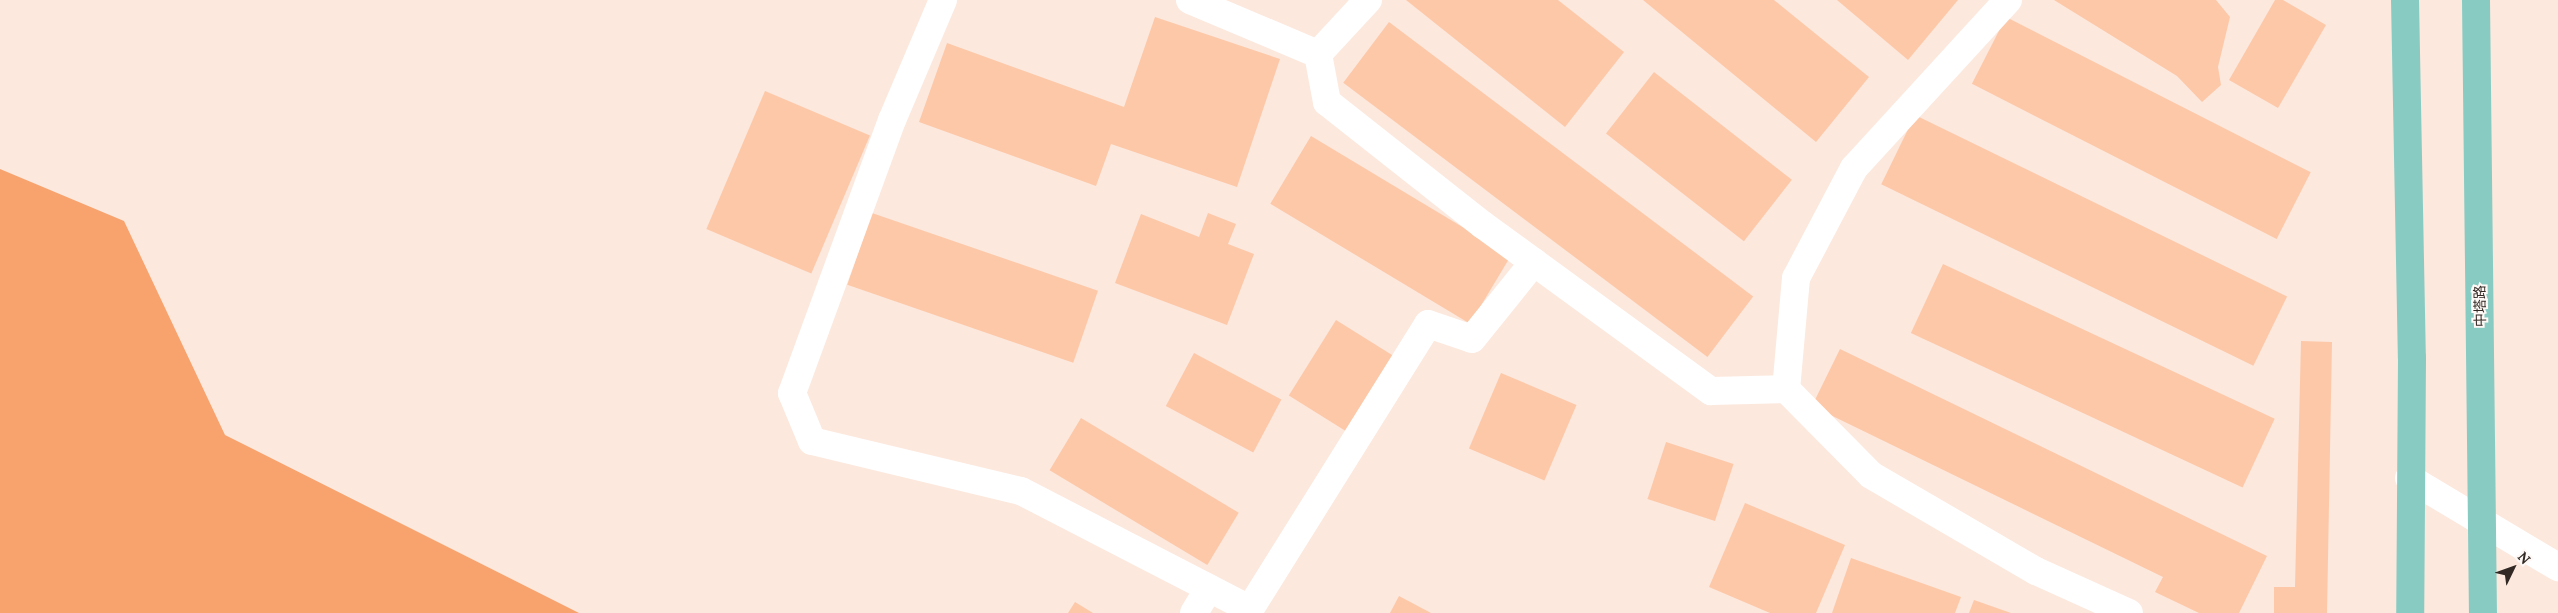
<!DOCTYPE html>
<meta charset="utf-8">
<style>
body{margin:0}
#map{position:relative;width:2558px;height:613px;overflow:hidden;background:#fce8dd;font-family:Lora,"Noto Sans SC",serif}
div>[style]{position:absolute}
.forest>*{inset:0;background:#f8a26d}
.building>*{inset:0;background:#fdc8a8;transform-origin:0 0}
.minor>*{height:28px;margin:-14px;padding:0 14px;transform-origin:14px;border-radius:14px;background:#fff}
.major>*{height:28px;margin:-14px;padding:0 14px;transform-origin:14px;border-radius:14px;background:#88cbc2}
span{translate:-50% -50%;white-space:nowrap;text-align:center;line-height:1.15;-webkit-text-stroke:4px #fef9f6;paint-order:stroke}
.street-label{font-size:14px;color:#322924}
.north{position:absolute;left:2488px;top:543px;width:50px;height:50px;-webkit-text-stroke:4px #fef9f6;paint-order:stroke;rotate:48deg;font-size:14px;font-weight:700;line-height:20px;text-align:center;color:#322924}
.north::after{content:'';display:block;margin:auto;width:18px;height:22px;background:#322924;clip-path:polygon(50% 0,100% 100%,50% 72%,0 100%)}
</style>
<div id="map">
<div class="forest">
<div style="clip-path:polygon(0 169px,124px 221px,225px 435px,579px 613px,0 613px)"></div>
</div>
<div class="building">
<div style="clip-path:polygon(1406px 0,1558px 0,1624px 52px,1565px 127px)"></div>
<div style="clip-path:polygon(1643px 0,1774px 0,1869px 77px,1816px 142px)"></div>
<div style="clip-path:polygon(1837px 0,1958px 0,1908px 60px)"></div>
<div style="clip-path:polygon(2054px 0,2216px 0,2230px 17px,2218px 67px,2221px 85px,2202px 102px,2177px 76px)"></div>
<div style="clip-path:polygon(2275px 0,2283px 0,2326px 25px,2278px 108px,2229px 80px)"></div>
<div style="clip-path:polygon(1155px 17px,1280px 59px,1237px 187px,1111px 144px,1096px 186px,919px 122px,947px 43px,1124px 107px)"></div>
<div style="left:2006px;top:17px;width:342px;height:75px;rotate:27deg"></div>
<div style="left:1389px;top:22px;width:456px;height:76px;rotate:37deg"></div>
<div style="left:1654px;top:72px;width:175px;height:78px;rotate:38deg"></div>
<div style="left:765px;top:91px;width:114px;height:150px;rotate:23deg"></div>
<div style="left:1915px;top:115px;width:414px;height:77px;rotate:26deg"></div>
<div style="left:1311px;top:136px;width:233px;height:79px;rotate:31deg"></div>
<div style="left:872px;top:213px;width:239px;height:76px;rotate:19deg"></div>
<div style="clip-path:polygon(1208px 213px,1236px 224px,1228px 244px,1254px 254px,1227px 325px,1115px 283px,1141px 214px,1199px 237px)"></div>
<div style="left:1943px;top:264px;width:366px;height:76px;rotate:25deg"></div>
<div style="left:1336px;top:320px;width:67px;height:89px;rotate:32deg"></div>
<div style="clip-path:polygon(2301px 341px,2332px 342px,2327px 613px,2274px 613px,2274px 587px,2295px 587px)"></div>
<div style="clip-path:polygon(1840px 349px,2267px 556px,2239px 613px,2199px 613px,2155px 592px,2163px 577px,1812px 406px)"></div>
<div style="left:1194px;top:353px;width:99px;height:60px;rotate:28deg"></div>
<div style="left:1501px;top:373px;width:82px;height:82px;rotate:23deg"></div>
<div style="left:1081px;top:418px;width:184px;height:61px;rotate:31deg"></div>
<div style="left:1666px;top:442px;width:71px;height:60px;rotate:18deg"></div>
<div style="clip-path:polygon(1745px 503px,1845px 545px,1816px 613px,1770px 613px,1709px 587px)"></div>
<div style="clip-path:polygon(1851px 558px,1961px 597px,1955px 613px,1832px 613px)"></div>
<div style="clip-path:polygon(1399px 596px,1431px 613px,1390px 613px)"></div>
<div style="clip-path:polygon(1974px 600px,2011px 613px,1969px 613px)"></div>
<div style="clip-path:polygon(1075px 602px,1093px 613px,1068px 613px)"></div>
</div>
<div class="minor">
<div style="left:943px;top:0;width:130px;rotate:113deg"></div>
<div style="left:892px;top:120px;width:291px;rotate:110.1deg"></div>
<div style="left:792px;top:393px;width:52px;rotate:67.4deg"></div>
<div style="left:812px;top:441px;width:215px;rotate:13.5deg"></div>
<div style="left:1021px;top:491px;width:258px;rotate:27.3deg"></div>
<div style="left:1250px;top:609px;width:336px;rotate:-58deg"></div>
<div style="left:1428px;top:324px;width:46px;rotate:18.8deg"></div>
<div style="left:1472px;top:339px;width:99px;rotate:-51.2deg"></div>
<div style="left:1190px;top:0;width:139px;rotate:22.9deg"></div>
<div style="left:1368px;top:0;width:74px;rotate:132.8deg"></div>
<div style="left:1318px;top:54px;width:49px;rotate:79.4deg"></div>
<div style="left:1327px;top:102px;width:199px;rotate:38.3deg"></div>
<div style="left:1483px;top:225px;width:282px;rotate:36.1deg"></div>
<div style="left:1711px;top:391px;width:75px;rotate:-1.5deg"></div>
<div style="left:2008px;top:0;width:228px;rotate:132.5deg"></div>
<div style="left:1854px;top:168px;width:124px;rotate:117.8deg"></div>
<div style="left:1796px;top:278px;width:111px;rotate:95.1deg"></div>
<div style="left:1786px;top:389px;width:121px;rotate:45.3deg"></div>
<div style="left:1871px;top:475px;width:191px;rotate:30.2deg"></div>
<div style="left:2036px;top:571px;width:102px;rotate:24.3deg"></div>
<div style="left:2409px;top:478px;width:174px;rotate:30.9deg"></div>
<div style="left:1194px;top:613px;width:29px;rotate:-59deg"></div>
</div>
<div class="major">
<div style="left:2405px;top:0;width:358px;rotate:88.9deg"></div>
<div style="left:2412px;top:358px;width:255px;rotate:90.4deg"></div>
<div style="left:2476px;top:0;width:613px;rotate:89.35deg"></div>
</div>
<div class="street-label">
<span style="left:2480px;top:306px;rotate:-91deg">中塔路</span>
</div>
<div class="north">N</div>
</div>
